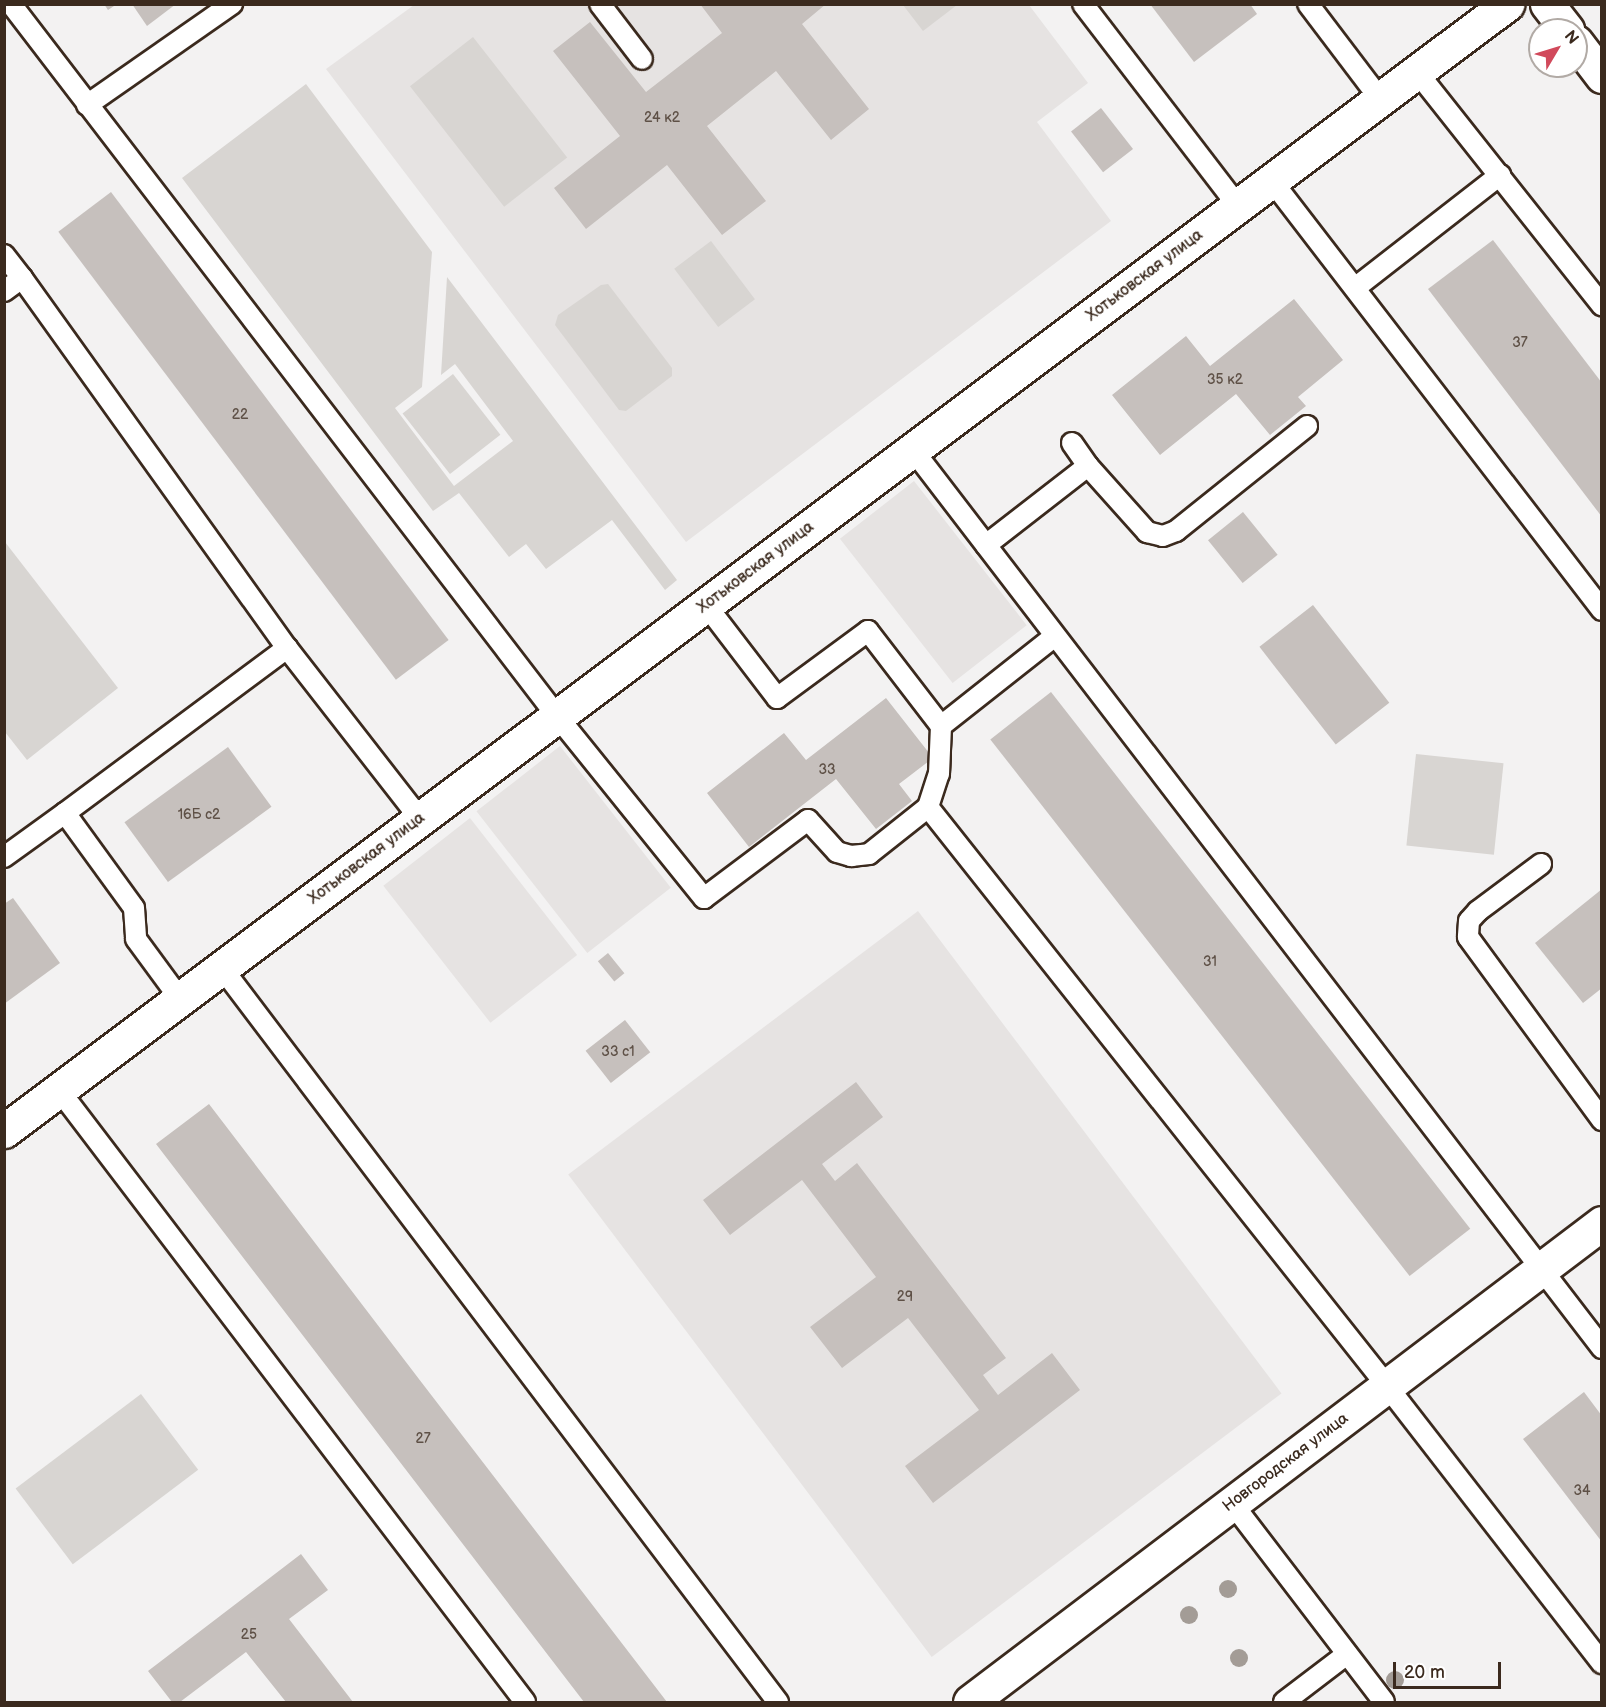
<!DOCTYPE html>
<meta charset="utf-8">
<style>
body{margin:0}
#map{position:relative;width:1606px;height:1707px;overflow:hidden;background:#f3f2f2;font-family:"Balsamiq Sans",sans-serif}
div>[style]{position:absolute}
.built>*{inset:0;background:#e6e3e2;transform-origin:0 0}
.green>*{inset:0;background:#d8d5d2;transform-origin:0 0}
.building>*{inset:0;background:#c6c0bd;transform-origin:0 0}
.roads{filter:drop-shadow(2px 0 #3b2a1e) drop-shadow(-2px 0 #3b2a1e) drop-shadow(0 2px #3b2a1e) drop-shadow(0 -2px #3b2a1e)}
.lane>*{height:20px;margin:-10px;padding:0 10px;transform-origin:10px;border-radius:10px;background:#fff}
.street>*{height:33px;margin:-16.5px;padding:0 16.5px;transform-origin:16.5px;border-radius:16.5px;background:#fff}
.secondary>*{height:33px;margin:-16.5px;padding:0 16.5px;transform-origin:16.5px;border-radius:16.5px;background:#fff}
.trees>*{width:18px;height:18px;margin:-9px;border-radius:50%;background:#a39c96}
span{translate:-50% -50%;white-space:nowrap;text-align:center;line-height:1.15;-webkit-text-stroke:4.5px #fff;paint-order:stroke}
.number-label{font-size:14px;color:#5e5046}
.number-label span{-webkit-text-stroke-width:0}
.street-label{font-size:16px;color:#3b2a1e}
.frame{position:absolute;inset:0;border:6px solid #3b2a1e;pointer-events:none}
.north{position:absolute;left:1528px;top:18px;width:60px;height:60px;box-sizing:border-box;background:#fff;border:2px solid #b1aaa5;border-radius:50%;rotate:52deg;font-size:16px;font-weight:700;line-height:24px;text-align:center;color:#3b2a1e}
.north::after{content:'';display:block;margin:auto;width:21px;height:27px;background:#d1495b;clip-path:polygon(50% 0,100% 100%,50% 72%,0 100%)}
.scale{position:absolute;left:1393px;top:1662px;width:108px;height:27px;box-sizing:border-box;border:3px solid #3b2a1e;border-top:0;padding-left:8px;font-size:18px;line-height:21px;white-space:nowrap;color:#3b2a1e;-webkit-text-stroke:4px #fff;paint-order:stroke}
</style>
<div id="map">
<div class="built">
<div style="clip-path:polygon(414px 5px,1029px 5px,1088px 83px,1037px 122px,1111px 221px,686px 542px,326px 69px)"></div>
<div style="left:914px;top:481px;width:183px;height:94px;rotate:52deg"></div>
<div style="left:560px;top:746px;width:180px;height:106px;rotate:52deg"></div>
<div style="left:470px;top:818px;width:174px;height:110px;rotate:52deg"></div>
<div style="left:918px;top:911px;width:604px;height:438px;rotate:53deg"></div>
</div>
<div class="green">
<div style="clip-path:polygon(903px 5px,957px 5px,923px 31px)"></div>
<div style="left:473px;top:37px;width:153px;height:80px;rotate:52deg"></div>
<div style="clip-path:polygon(306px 84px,432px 252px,422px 387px,395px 408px,454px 486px,513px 441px,455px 364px,441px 375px,447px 277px,677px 580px,665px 590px,612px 520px,546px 569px,526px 544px,509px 557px,459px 493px,433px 511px,182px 178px)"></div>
<div style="left:711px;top:241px;width:73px;height:46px;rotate:53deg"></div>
<div style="clip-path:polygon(608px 284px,672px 368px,672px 376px,626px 411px,619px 410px,555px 325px,558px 315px,601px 285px)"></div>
<div style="left:453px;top:374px;width:77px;height:64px;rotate:52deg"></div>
<div style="clip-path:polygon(5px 542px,118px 688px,27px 760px,5px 732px)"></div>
<div style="left:1416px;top:754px;width:88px;height:92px;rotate:6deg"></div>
<div style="left:141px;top:1394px;width:95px;height:157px;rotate:53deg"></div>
</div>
<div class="building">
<div style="clip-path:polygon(104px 4px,117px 4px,108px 10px)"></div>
<div style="clip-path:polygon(132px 4px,176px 4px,147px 26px)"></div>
<div style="clip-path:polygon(700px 4px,826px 4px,802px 24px,869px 109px,831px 140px,776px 71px,707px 126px,766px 201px,722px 235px,667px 165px,586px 229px,554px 188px,620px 136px,553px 51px,590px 22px,646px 92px,722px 33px)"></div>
<div style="clip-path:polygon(1150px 4px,1250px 4px,1257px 14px,1194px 62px)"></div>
<div style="left:1101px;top:108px;width:52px;height:38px;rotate:52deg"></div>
<div style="left:111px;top:192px;width:561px;height:66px;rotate:53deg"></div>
<div style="clip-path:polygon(1493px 240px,1602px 383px,1602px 517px,1428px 289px)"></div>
<div style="clip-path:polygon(1294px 299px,1343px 360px,1298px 397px,1306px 406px,1270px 435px,1236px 394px,1160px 455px,1112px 395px,1186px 336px,1210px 366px)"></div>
<div style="left:1243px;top:512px;width:55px;height:45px;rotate:51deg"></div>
<div style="left:1313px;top:605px;width:124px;height:68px;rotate:52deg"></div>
<div style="left:1051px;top:692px;width:681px;height:77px;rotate:52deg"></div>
<div style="clip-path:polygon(886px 698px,933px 758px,899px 784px,912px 801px,876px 829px,836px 779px,749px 847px,707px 793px,784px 733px,806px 760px)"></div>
<div style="left:228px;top:747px;width:74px;height:128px;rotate:54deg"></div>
<div style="clip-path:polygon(1602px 889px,1602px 988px,1583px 1003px,1535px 943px)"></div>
<div style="clip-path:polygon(13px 898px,60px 963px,4px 1004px,4px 904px)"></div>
<div style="left:608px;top:953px;width:26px;height:13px;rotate:51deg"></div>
<div style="left:625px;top:1020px;width:41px;height:50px;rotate:52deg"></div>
<div style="clip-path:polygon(856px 1082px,883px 1117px,822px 1164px,835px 1181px,857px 1163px,1006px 1358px,983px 1375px,998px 1395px,1052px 1353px,1080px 1390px,933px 1503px,905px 1466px,979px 1410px,908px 1318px,842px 1368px,810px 1327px,876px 1277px,802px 1180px,730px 1235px,703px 1200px)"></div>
<div style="clip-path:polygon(209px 1104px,422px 1383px,667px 1702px,584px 1702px,156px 1144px)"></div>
<div style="clip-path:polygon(1584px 1392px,1602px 1416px,1602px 1542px,1523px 1439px)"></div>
<div style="clip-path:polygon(301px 1554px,328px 1590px,289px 1619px,353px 1702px,286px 1702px,246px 1652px,180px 1702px,172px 1702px,148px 1671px)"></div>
</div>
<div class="roads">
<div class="lane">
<div style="left:11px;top:4px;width:897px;rotate:52.52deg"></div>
<div style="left:557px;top:716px;width:234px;rotate:51.1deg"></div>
<div style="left:704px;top:898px;width:130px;rotate:-36.9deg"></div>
<div style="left:808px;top:820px;width:43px;rotate:47.8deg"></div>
<div style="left:837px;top:852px;width:15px;rotate:16deg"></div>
<div style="left:851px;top:856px;width:18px;rotate:-6deg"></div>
<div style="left:869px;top:854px;width:75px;rotate:-38.5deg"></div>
<div style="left:928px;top:807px;width:35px;rotate:-72deg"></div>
<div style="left:939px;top:774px;width:48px;rotate:-87.6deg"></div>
<div style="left:600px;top:4px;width:69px;rotate:52.6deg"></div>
<div style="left:1083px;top:4px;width:255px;rotate:52.5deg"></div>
<div style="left:1308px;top:4px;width:121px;rotate:52.8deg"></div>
<div style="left:1417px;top:72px;width:298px;rotate:51.6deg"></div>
<div style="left:87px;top:105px;width:177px;rotate:-34.9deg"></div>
<div style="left:1272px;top:181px;width:541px;rotate:52.43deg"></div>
<div style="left:4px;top:255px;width:29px;rotate:52deg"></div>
<div style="left:22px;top:278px;width:22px;rotate:144deg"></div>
<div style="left:22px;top:278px;width:455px;rotate:54.4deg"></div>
<div style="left:287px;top:648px;width:217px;rotate:52.1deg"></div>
<div style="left:1355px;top:288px;width:184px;rotate:-37.9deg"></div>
<div style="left:1072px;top:443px;width:28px;rotate:55deg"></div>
<div style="left:913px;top:450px;width:1132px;rotate:52.5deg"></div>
<div style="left:986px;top:545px;width:129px;rotate:-37.8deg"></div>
<div style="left:1088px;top:466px;width:89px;rotate:48.2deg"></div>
<div style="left:1147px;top:532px;width:16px;rotate:14deg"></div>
<div style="left:1163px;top:536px;width:14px;rotate:-21deg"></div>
<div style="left:1176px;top:531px;width:168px;rotate:-38.7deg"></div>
<div style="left:706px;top:605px;width:117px;rotate:52.6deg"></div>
<div style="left:777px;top:698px;width:113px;rotate:-36.4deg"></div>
<div style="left:868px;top:631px;width:120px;rotate:52.5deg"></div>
<div style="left:941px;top:726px;width:145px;rotate:-38.3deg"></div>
<div style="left:928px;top:807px;width:739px;rotate:51.59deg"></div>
<div style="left:1387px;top:1386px;width:351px;rotate:52.2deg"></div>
<div style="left:65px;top:813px;width:277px;rotate:-36.6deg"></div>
<div style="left:4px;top:857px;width:75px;rotate:-35.8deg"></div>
<div style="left:65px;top:813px;width:117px;rotate:54deg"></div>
<div style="left:134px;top:908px;width:31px;rotate:86deg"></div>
<div style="left:136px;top:939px;width:74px;rotate:53.7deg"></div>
<div style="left:1541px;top:864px;width:79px;rotate:143.3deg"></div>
<div style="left:1478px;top:911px;width:13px;rotate:132deg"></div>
<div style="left:1469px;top:921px;width:16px;rotate:94deg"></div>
<div style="left:1468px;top:937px;width:227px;rotate:53.8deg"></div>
<div style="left:222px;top:968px;width:921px;rotate:52.86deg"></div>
<div style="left:59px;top:1090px;width:769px;rotate:52.71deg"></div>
<div style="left:1232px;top:1503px;width:250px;rotate:52.6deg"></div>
<div style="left:1284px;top:1702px;width:79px;rotate:-37.3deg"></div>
</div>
<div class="street">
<div style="left:4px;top:1131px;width:1879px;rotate:-36.86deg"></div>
<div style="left:970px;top:1702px;width:793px;rotate:-37.16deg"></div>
</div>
<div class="secondary">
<div style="left:1547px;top:4px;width:33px;rotate:52deg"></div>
<div style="left:1576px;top:42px;width:43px;rotate:52.6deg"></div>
</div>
</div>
<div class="trees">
<div style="left:1228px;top:1589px"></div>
<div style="left:1189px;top:1615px"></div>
<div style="left:1239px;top:1658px"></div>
<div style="left:1395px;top:1680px"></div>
</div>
<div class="number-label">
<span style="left:662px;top:118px">24 к2</span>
<span style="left:1520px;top:343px">37</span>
<span style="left:1225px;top:380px">35 к2</span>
<span style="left:240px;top:415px">22</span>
<span style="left:827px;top:770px">33</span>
<span style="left:199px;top:815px">16Б с2</span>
<span style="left:1210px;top:962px">31</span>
<span style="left:618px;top:1052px">33 с1</span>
<span style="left:905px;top:1297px">29</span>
<span style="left:423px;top:1439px">27</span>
<span style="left:1582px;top:1491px">34</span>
<span style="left:249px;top:1635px">25</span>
</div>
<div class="street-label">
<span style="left:1145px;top:276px;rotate:-37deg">Хотьковская улица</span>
<span style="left:756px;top:568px;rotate:-37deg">Хотьковская улица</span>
<span style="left:367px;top:859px;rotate:-37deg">Хотьковская улица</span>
<span style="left:1286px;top:1463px;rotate:-37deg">Новгородская улица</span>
</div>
<div class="frame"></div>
<div class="north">N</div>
<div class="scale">20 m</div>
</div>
